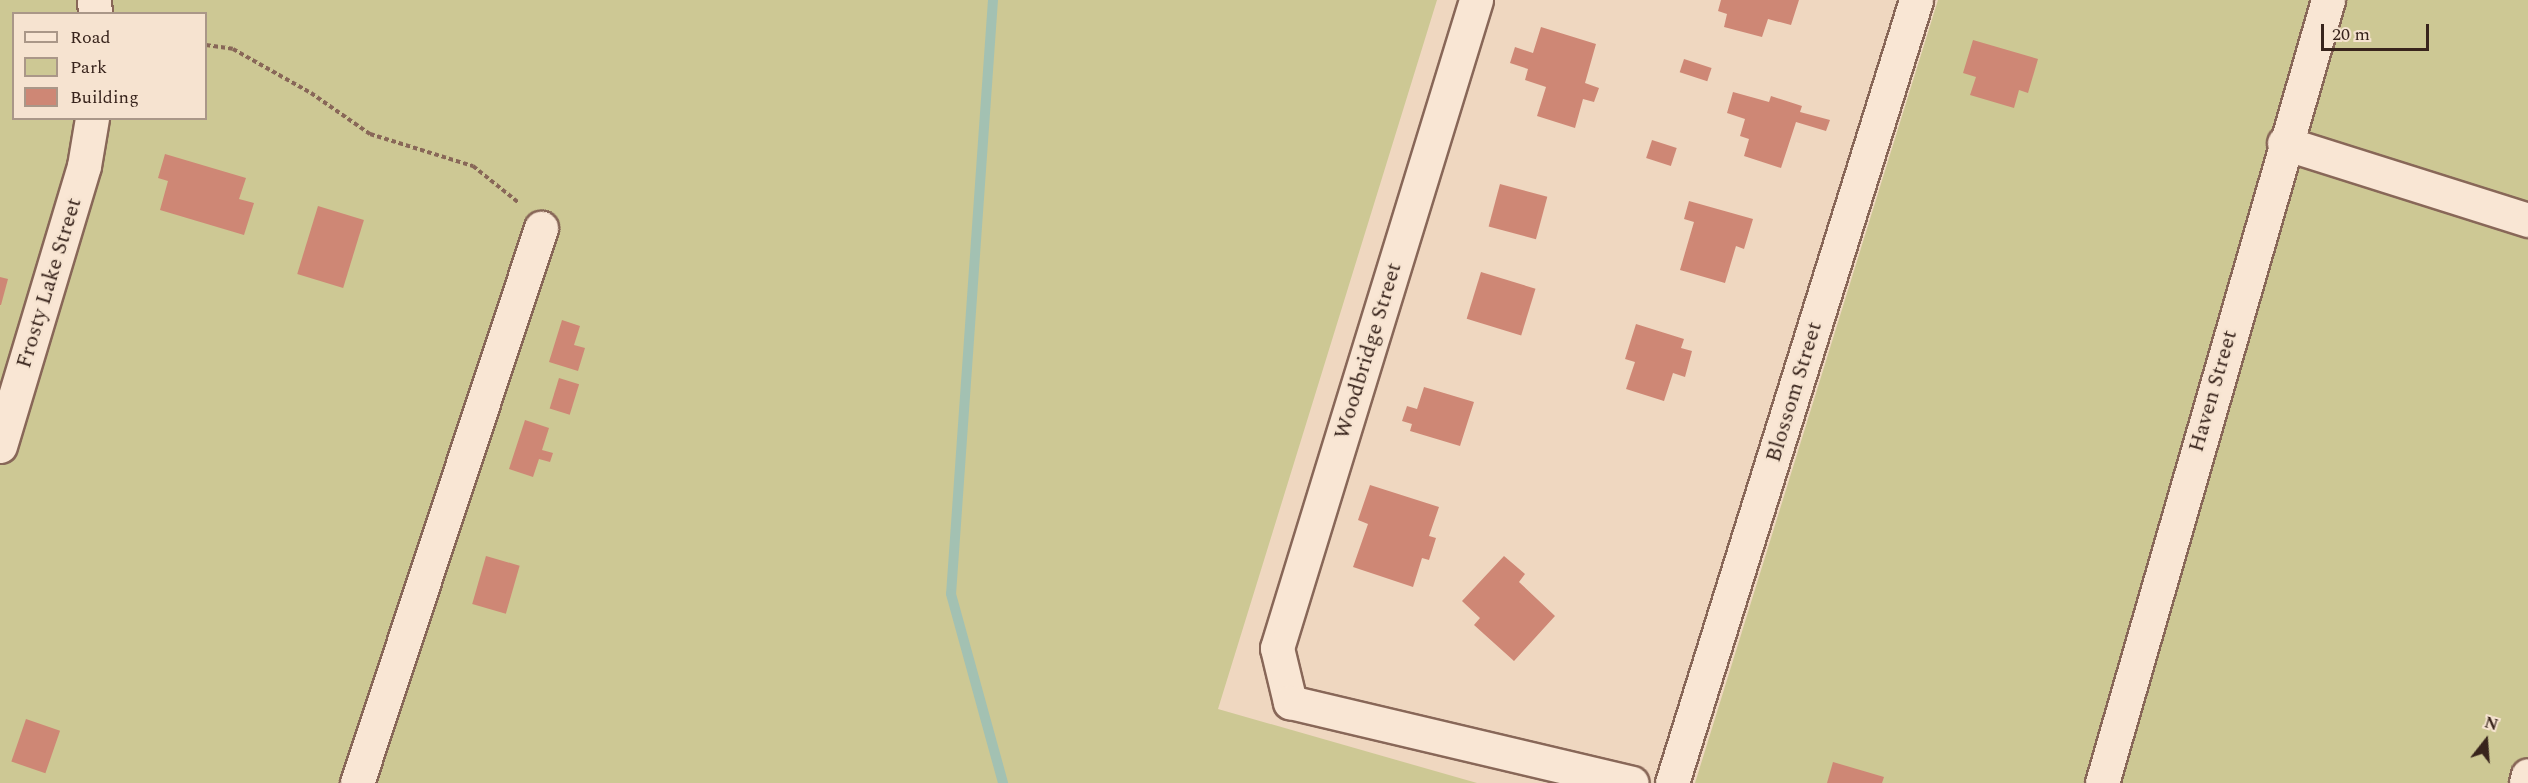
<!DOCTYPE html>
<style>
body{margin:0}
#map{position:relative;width:2528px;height:783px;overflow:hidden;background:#efd7c0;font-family:Spectral,serif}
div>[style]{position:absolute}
.green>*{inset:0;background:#cdc894}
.stream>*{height:10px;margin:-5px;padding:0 5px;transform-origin:5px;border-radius:5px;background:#a3c1b2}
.building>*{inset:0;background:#ce8775;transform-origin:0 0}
.path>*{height:4px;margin-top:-2px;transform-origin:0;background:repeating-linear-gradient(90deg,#886758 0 4.5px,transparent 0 7.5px)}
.roads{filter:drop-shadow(2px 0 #886758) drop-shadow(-2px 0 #886758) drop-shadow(0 2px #886758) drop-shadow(0 -2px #886758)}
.minor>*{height:33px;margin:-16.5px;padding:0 16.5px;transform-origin:16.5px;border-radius:16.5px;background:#f9e6d4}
span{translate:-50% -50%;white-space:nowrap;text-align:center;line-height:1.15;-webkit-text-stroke:4.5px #f6e3d0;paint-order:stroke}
.street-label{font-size:22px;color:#38241c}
.legend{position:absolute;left:12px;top:12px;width:195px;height:108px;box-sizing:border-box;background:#f6e3d0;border:2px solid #aa9788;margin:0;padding:8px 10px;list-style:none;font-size:18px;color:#38241c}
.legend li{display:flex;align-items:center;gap:12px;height:30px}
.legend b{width:30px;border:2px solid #aa9788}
.north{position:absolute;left:2456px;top:711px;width:60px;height:60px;-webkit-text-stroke:4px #f6e3d0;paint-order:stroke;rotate:17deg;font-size:16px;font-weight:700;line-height:24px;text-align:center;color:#38241c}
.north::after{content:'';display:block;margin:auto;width:21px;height:27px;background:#38241c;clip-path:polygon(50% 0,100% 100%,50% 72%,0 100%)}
.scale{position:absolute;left:2321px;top:24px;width:108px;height:27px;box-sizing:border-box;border:3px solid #38241c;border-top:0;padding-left:8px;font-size:18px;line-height:21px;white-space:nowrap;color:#38241c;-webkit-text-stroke:4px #f6e3d0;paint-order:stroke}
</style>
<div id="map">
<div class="green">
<div style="clip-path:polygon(evenodd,0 0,1437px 0,1218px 709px,1477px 783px,0 783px,0 0,14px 14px,206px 14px,206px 118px,14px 118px,14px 14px)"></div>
<div style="clip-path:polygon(1938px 0,2528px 0,2528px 783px,1695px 783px)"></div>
</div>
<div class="stream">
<div style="left:993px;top:0;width:595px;rotate:94.04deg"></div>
<div style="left:951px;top:594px;width:196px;rotate:74.6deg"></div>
</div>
<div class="building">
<div style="clip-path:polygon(1721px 0,1799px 0,1791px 25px,1768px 19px,1762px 37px,1724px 27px,1727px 14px,1718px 11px)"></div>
<div style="clip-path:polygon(1541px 27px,1596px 44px,1585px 83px,1599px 88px,1594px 102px,1583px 99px,1575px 128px,1537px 116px,1546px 87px,1525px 80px,1528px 69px,1510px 63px,1515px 47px,1533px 53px)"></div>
<div style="clip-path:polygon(1973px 40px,2038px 59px,2028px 93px,2019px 90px,2014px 108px,1970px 95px,1976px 77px,1963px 73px)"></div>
<div style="left:1684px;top:59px;width:29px;height:14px;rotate:18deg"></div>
<div style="clip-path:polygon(1733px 92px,1769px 102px,1771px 96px,1802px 106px,1800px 112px,1830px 120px,1826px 131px,1796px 122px,1781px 168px,1744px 156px,1749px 139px,1740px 136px,1745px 119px,1727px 113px)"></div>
<div style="left:1652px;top:140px;width:26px;height:19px;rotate:18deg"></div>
<div style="clip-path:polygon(165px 154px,246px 178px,239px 199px,254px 203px,244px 235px,160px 210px,168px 181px,158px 178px)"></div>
<div style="left:1500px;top:184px;width:49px;height:44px;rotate:15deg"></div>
<div style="clip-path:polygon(1689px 201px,1753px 219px,1744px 249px,1736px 246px,1725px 283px,1680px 270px,1694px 222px,1684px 219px)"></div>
<div style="left:318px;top:206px;width:48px;height:71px;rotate:17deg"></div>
<div style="left:1481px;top:272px;width:57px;height:49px;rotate:17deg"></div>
<div style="clip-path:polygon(0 277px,8px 279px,1px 305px,0 305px)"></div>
<div style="clip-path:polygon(562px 320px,580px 326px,574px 345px,585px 348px,578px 371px,549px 362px)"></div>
<div style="clip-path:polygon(1636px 324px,1684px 339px,1681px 348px,1692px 351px,1685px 377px,1673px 373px,1664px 401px,1626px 389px,1635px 362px,1625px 359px)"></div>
<div style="left:559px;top:378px;width:21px;height:32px;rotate:17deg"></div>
<div style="clip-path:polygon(1424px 387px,1474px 402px,1460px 446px,1410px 431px,1412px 424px,1402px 421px,1407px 406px,1417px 409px)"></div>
<div style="clip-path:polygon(525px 420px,549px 428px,542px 450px,553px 453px,550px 462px,539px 459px,533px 477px,509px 469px)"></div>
<div style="clip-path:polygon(1370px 485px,1439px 507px,1429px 536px,1436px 538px,1429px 560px,1422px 558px,1413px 587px,1353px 567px,1368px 524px,1358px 520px)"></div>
<div style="left:486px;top:556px;width:35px;height:50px;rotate:16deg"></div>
<div style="clip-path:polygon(1504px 556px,1525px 574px,1519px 582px,1555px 616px,1514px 661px,1474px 625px,1480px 618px,1462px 601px)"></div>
<div style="left:26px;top:719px;width:36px;height:45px;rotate:19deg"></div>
<div style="clip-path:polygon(1833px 762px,1884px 777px,1882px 783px,1827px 783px)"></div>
</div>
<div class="path">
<div style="left:206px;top:45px;width:27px;rotate:8deg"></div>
<div style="left:233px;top:49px;width:90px;rotate:29.4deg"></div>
<div style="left:311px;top:93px;width:72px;rotate:34.8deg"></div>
<div style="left:370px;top:134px;width:108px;rotate:17.3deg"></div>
<div style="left:473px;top:166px;width:59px;rotate:38.8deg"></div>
</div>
<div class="roads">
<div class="minor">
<div style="left:94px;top:0;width:14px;rotate:86deg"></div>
<div style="left:1476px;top:0;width:678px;rotate:107.07deg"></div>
<div style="left:1277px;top:648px;width:56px;rotate:76.5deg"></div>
<div style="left:1290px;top:702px;width:351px;rotate:13.3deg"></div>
<div style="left:2284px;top:143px;width:256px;rotate:17.5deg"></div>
<div style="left:0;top:446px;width:292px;rotate:-73.3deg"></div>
<div style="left:84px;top:166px;width:49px;rotate:-80.5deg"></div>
<div style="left:357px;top:783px;width:585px;rotate:-71.66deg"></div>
<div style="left:1672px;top:783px;width:820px;rotate:-72.69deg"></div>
<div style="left:2102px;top:783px;width:815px;rotate:-73.9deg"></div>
<div style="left:2526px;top:783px;width:8px;rotate:-76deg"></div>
</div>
</div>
<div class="street-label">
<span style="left:49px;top:283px;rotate:-73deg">Frosty Lake Street</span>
<span style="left:1368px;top:351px;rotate:-73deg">Woodbridge Street</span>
<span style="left:2213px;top:391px;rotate:-74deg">Haven Street</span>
<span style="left:1794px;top:392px;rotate:-73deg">Blossom Street</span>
</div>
<ul class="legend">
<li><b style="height:8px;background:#f9e6d4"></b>Road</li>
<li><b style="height:16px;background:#cdc894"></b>Park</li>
<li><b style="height:16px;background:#ce8775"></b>Building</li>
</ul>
<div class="north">N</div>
<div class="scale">20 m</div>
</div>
